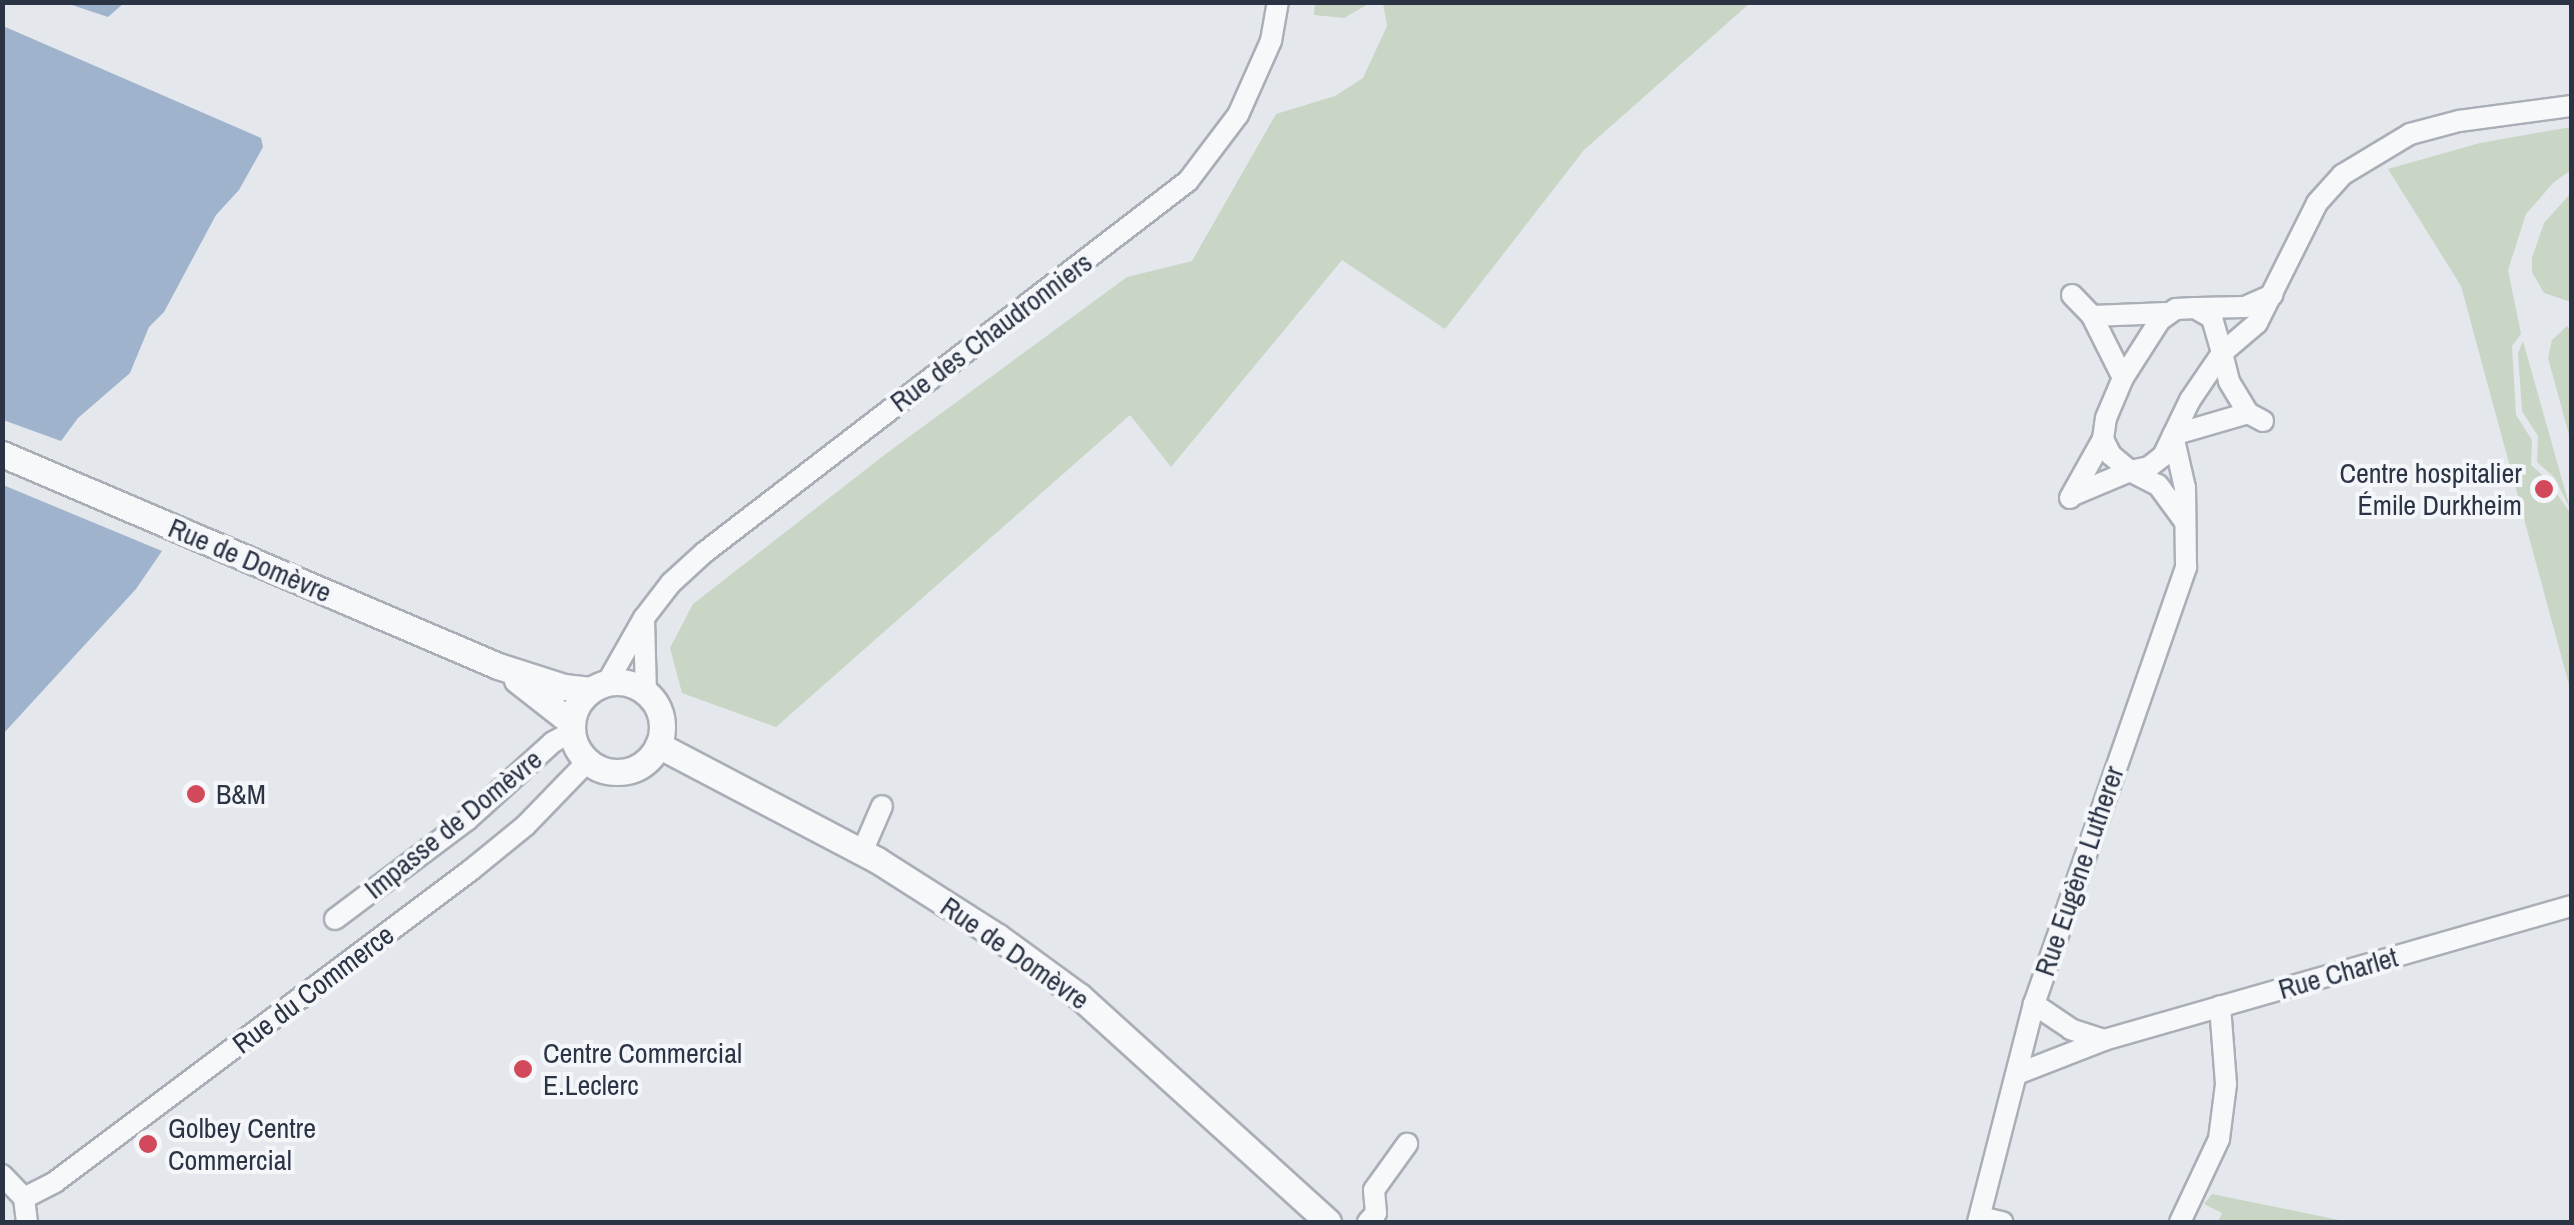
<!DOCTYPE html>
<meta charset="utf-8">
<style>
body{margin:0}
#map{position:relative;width:2574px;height:1225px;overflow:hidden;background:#e4e7ec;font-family:"Archivo Narrow",sans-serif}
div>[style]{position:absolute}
.green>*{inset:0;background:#c9d6c5}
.water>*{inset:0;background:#9fb4cc}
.roads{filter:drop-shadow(2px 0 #a9aeb7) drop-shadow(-2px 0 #a9aeb7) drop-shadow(0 2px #a9aeb7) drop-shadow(0 -2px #a9aeb7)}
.minor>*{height:20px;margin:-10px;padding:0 10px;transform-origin:10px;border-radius:10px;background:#f7f8fa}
.tertiary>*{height:25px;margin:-12.5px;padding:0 12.5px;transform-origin:12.5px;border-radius:12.5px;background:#f7f8fa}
.tertiary>.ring{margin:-12.5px;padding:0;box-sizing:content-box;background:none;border:25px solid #f7f8fa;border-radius:50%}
.dots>*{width:28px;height:28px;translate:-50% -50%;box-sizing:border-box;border:5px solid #f4f6f9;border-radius:50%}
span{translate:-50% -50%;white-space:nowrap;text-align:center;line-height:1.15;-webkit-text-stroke:8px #f4f6f9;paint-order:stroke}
.street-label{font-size:28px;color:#2b3445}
.poi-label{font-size:28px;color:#2b3445}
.right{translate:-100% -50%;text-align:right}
.left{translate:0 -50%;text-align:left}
.frame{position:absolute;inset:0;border:5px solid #2b3445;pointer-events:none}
</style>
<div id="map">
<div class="green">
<div style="clip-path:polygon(1315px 3px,1315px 2px,1370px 3px,1344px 18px,1314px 15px)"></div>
<div style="clip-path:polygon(1383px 3px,1750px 3px,1584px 150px,1445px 329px,1342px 260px,1171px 467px,1130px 415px,776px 727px,682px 693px,670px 648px,693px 604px,887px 453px,1127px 277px,1192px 261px,1276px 114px,1335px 96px,1363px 78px,1387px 26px)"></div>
<div style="clip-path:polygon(2571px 127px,2571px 170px,2553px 183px,2526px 214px,2508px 270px,2521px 334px,2512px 346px,2516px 415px,2532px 440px,2531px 465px,2547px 479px,2540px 482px,2540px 487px,2546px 491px,2552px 487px,2571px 514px,2571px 692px,2461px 286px,2388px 169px,2480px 143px)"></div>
<div style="clip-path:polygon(2571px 193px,2572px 302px,2571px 302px,2544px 293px,2532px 272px,2532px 258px,2544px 223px)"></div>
<div style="clip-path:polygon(2567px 326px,2572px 331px,2571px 442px,2548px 358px,2552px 340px)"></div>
<div style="clip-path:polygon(2523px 341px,2570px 508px,2554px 477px,2537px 462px,2538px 436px,2522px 411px,2518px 353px)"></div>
<div style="clip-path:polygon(2212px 1194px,2349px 1222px,2218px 1222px,2222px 1213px,2204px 1204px)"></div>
</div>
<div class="water">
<div style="clip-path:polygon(66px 3px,124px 2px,124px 3px,108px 17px)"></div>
<div style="clip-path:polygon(3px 26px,261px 138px,263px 147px,239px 190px,216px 215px,164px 312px,149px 327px,130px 373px,78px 418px,61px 441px,3px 420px)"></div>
<div style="clip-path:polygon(3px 485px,162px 551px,136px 589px,3px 734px)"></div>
</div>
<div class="roads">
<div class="minor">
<div style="left:2072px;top:295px;width:29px;rotate:46deg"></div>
<div style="left:2092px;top:316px;width:69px;rotate:63.4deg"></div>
<div style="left:2195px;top:308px;width:20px;rotate:30deg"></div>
<div style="left:2212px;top:318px;width:36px;rotate:74deg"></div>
<div style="left:2222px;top:353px;width:57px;rotate:124.2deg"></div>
<div style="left:2190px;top:400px;width:62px;rotate:115.7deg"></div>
<div style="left:2163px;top:456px;width:18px;rotate:142deg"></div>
<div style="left:2149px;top:467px;width:19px;rotate:168deg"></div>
<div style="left:2130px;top:471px;width:25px;rotate:-140deg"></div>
<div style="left:2111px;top:455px;width:18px;rotate:-117deg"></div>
<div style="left:2103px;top:439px;width:21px;rotate:-82deg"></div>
<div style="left:2106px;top:418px;width:43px;rotate:-67deg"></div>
<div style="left:2123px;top:378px;width:69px;rotate:-57.5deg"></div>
<div style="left:2160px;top:320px;width:19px;rotate:-35deg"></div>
<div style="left:2176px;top:309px;width:19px;rotate:-3deg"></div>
<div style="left:2197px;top:308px;width:48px;rotate:-1.2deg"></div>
<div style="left:2245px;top:307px;width:30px;rotate:-24deg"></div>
<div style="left:2092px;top:316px;width:75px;rotate:-2.3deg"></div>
<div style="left:2263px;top:421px;width:17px;rotate:-152deg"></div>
<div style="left:2248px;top:413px;width:37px;rotate:-121deg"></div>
<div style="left:2229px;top:381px;width:29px;rotate:-104deg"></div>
<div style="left:2222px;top:353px;width:46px;rotate:-40.6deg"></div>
<div style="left:2257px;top:323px;width:134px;rotate:-63.4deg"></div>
<div style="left:2317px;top:203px;width:38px;rotate:-48deg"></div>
<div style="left:2342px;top:175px;width:79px;rotate:-31.1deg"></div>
<div style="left:2410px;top:134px;width:51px;rotate:-14.9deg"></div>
<div style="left:2459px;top:121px;width:114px;rotate:-7.6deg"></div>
<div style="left:2073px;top:495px;width:62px;rotate:-22.8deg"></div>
<div style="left:2130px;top:471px;width:31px;rotate:27deg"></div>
<div style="left:2158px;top:485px;width:46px;rotate:53.9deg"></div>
<div style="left:2070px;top:498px;width:68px;rotate:-60.8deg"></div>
<div style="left:644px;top:618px;width:74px;rotate:88.5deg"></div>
<div style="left:607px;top:683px;width:75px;rotate:-60.4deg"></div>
<div style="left:644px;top:618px;width:44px;rotate:-52.4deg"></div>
<div style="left:671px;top:583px;width:46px;rotate:-42.4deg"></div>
<div style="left:705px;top:552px;width:609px;rotate:-37.53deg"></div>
<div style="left:1188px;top:181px;width:83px;rotate:-52.9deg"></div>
<div style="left:1238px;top:115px;width:81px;rotate:-66deg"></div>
<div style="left:1271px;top:41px;width:40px;rotate:-80deg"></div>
<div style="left:862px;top:852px;width:50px;rotate:-66.5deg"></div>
<div style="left:335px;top:919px;width:165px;rotate:-36.9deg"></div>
<div style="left:467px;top:820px;width:116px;rotate:-42.2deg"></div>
<div style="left:553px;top:742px;width:21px;rotate:-28deg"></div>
<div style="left:2104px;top:1040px;width:487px;rotate:-16deg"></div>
<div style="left:2017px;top:1074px;width:93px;rotate:-21.3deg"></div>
<div style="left:2104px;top:1040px;width:35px;rotate:-162deg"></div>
<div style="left:2071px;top:1029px;width:45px;rotate:-146deg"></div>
<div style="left:2px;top:1175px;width:32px;rotate:46deg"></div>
<div style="left:24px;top:1198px;width:24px;rotate:83deg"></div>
<div style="left:24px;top:1198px;width:35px;rotate:-27deg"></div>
<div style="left:55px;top:1182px;width:520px;rotate:-36.87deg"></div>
<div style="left:471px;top:870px;width:70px;rotate:-39.2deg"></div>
<div style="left:525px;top:826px;width:91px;rotate:-45.9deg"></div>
<div style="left:1980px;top:1217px;width:23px;rotate:13deg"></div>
<div style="left:1368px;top:1222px;width:12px;rotate:-48deg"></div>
<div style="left:1376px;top:1213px;width:23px;rotate:-95deg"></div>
<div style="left:1374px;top:1190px;width:57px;rotate:-54.3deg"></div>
<div style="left:1978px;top:1222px;width:225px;rotate:-75.6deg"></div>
<div style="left:2034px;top:1004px;width:463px;rotate:-70.8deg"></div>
<div style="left:2186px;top:567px;width:79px;rotate:-90.7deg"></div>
<div style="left:2185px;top:488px;width:54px;rotate:-102.8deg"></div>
<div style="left:2173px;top:435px;width:78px;rotate:-16.3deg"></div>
<div style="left:2180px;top:1222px;width:92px;rotate:-64.8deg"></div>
<div style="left:2219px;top:1139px;width:55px;rotate:-82.7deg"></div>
<div style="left:2226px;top:1084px;width:78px;rotate:-94.4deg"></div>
</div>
<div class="tertiary">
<div style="left:2px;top:454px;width:539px;rotate:23.14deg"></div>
<div style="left:498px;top:666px;width:69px;rotate:17.7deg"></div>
<div style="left:564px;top:687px;width:27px;rotate:6deg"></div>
<div style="left:517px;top:680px;width:70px;rotate:38deg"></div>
<div class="ring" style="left:572px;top:682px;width:65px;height:65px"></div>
<div style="left:658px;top:745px;width:247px;rotate:27.7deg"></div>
<div style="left:877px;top:860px;width:143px;rotate:32.5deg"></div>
<div style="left:998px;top:937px;width:100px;rotate:36.1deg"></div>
<div style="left:1079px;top:996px;width:336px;rotate:42.2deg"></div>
</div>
</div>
<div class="dots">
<div style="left:2544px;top:489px;background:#d1495b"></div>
<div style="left:196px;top:794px;background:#d1495b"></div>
<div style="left:523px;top:1069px;background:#d1495b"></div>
<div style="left:148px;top:1144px;background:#d1495b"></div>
</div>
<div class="street-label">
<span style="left:991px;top:332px;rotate:-37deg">Rue des Chaudronniers</span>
<span style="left:250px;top:560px;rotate:23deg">Rue de Domèvre</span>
<span style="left:453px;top:824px;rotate:-39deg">Impasse de Domèvre</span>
<span style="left:2079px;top:871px;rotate:-71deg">Rue Eugène Lutherer</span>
<span style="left:1015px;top:953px;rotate:35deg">Rue de Domèvre</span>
<span style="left:2338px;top:973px;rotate:-16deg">Rue Charlet</span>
<span style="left:313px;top:989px;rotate:-37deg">Rue du Commerce</span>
</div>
<div class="poi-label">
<span class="right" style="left:2522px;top:489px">Centre hospitalier<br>Émile Durkheim</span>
<span class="left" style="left:216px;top:794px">B&amp;M</span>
<span class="left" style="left:543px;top:1069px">Centre Commercial<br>E.Leclerc</span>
<span class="left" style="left:168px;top:1144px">Golbey Centre<br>Commercial</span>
</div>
<div class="frame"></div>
</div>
